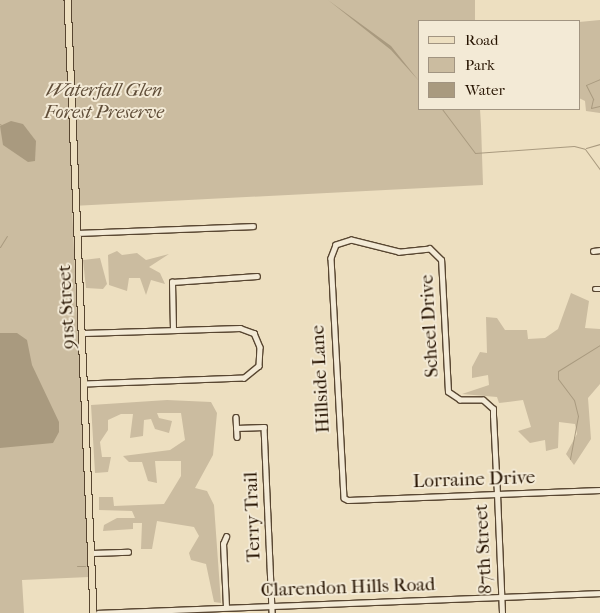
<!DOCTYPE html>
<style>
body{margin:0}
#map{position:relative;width:600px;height:613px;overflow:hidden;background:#eddfc0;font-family:"IM FELL French Canon",serif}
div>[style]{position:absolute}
.green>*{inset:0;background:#cbbca0}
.water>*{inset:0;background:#a99a7f}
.stream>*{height:1px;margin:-0.5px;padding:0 0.5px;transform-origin:0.5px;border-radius:0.5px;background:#a99a7f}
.roads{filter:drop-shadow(1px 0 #584631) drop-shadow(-1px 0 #584631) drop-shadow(0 1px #584631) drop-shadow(0 -1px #584631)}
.minor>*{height:4.5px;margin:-2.25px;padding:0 2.25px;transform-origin:2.25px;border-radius:2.25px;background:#f3ead6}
.major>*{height:5.5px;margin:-2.75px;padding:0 2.75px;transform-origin:2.75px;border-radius:2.75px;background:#eddfc0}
span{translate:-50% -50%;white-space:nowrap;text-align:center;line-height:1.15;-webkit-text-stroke:4px #f3ead6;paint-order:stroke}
.park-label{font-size:19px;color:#604e39;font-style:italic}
.street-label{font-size:19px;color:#261301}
.legend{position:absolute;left:418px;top:20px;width:162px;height:90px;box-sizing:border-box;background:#f3ead6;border:1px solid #a19481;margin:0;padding:6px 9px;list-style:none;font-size:15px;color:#261301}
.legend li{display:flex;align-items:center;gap:10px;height:25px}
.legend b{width:25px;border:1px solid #a19481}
</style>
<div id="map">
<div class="green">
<div style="clip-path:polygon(0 0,475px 0,475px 21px,419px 21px,419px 109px,480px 109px,481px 125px,483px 185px,72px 206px,89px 577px,22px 580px,24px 613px,0 613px)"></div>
<div style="clip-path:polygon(600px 20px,600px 113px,586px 111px,585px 101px,579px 98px,579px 22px)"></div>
<div style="clip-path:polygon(117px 251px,122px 255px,137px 253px,146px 260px,169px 254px,149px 267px,160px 273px,165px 284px,151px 280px,146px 295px,140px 278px,129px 278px,127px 291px,109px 285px,108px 255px)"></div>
<div style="clip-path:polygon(100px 258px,107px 284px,103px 289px,86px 288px,83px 260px)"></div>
<div style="clip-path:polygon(571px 293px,589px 301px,585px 328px,600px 329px,600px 384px,588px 398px,591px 439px,574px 465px,566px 454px,577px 434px,575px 424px,559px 422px,558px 448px,546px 451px,545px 440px,530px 443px,518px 431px,531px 427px,523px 400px,499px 403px,497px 397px,462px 394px,489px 385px,488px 375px,472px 378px,472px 367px,480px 352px,487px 353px,486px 317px,497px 318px,505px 330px,527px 330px,528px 339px,545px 338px,558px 329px)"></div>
<div style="clip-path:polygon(167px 400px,211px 402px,217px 413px,213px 455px,195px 488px,207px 491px,214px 505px,221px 603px,214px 602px,206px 564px,191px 560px,189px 553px,199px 536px,194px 527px,157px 521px,152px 549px,141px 549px,142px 523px,133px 523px,133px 529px,103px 531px,104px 525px,117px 518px,135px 518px,132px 511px,99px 510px,99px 497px,113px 497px,114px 506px,164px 504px,181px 476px,181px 461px,155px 461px,157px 483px,148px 481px,142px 462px,129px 462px,123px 456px,170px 450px,185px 440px,181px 413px,157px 413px,159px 418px,172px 421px,169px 433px,155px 429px,151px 419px,144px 420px,143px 436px,130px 438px,133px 414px,121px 414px,108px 420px,108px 430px,100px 442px,102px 457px,111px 457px,108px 472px,95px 473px,91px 405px)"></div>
</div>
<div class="water">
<div style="clip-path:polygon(328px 0,391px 46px,419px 81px,391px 50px)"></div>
<div style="clip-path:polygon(11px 121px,23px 124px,36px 141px,35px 161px,28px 162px,3px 145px,0 126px)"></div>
<div style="clip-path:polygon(0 333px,17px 333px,27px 340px,32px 365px,59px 422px,59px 432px,53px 443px,0 448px)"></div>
</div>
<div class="stream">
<div style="left:600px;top:79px;width:15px;rotate:157deg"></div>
<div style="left:586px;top:85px;width:16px;rotate:63deg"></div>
<div style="left:593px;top:99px;width:9px;rotate:103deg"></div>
<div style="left:591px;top:108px;width:9px;rotate:-13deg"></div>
<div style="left:442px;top:109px;width:55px;rotate:53.1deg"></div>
<div style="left:475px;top:153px;width:99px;rotate:-4deg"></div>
<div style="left:574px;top:146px;width:11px;rotate:15deg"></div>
<div style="left:585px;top:149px;width:26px;rotate:54deg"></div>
<div style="left:0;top:124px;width:1px;rotate:45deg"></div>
<div style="left:586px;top:148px;width:15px;rotate:-16deg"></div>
<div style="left:0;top:247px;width:13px;rotate:-58deg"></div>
<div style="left:570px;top:459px;width:44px;rotate:-79.5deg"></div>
<div style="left:578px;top:416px;width:16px;rotate:-104deg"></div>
<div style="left:574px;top:400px;width:26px;rotate:-127deg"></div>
<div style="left:558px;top:379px;width:8px;rotate:-90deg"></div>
<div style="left:558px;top:371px;width:49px;rotate:-31.8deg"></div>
<div style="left:77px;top:566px;width:8px"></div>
</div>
<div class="roads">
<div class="minor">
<div style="left:79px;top:233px;width:174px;rotate:-2.3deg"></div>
<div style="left:593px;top:251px;width:7px;rotate:-8deg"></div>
<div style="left:595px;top:289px;width:5px"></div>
<div style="left:173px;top:330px;width:48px;rotate:-91.2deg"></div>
<div style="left:172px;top:282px;width:85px;rotate:-4deg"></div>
<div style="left:83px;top:333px;width:157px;rotate:-1.8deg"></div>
<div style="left:240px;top:328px;width:15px;rotate:20deg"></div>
<div style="left:254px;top:333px;width:15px;rotate:67deg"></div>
<div style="left:260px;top:347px;width:19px;rotate:93deg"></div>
<div style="left:259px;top:366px;width:19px;rotate:141deg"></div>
<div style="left:244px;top:378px;width:159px;rotate:177.8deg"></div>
<div style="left:236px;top:417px;width:20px;rotate:87deg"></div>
<div style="left:236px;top:428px;width:28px;rotate:-2deg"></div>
<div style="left:264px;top:427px;width:186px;rotate:87.5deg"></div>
<div style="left:92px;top:553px;width:36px;rotate:-2deg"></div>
<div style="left:226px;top:607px;width:63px;rotate:-92.7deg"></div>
<div style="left:223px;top:544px;width:8px;rotate:-67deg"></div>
<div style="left:98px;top:613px;width:502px;rotate:-2.28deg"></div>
<div style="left:502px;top:613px;width:119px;rotate:-92.4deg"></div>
<div style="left:497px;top:494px;width:78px;rotate:-92.9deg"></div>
<div style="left:493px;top:416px;width:7px;rotate:-90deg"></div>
<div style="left:493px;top:409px;width:13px;rotate:-138deg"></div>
<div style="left:483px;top:400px;width:23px;rotate:180deg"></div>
<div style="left:460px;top:400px;width:14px;rotate:-146deg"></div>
<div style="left:448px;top:392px;width:132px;rotate:-93deg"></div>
<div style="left:441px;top:260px;width:16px;rotate:-135deg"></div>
<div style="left:430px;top:249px;width:31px;rotate:174deg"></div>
<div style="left:399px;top:252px;width:49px;rotate:-166deg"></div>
<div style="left:351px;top:240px;width:16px;rotate:162deg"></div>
<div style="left:336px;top:245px;width:14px;rotate:111deg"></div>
<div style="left:331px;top:258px;width:240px;rotate:86.9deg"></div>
<div style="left:344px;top:498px;width:4px;rotate:27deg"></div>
<div style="left:348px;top:500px;width:149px;rotate:-2.3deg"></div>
<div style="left:497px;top:494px;width:103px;rotate:-2.2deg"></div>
</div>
<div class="major">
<div style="left:68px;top:0;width:614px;rotate:87.57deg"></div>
</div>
</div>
<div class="park-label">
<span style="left:104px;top:102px">Waterfall Glen<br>Forest Preserve</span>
</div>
<div class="street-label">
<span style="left:67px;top:307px;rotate:-93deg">91st Street</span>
<span style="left:430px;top:326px;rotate:-93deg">Scheel Drive</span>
<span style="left:321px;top:379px;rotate:-93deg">Hillside Lane</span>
<span style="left:474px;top:480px;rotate:-2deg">Lorraine Drive</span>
<span style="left:253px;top:517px;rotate:-92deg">Terry Trail</span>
<span style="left:484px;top:549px;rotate:-93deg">87th Street</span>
<span style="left:348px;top:588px;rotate:-2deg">Clarendon Hills Road</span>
</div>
<ul class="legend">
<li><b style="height:6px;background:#eddfc0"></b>Road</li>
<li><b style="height:14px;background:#cbbca0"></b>Park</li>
<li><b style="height:14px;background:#a99a7f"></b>Water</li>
</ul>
</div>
